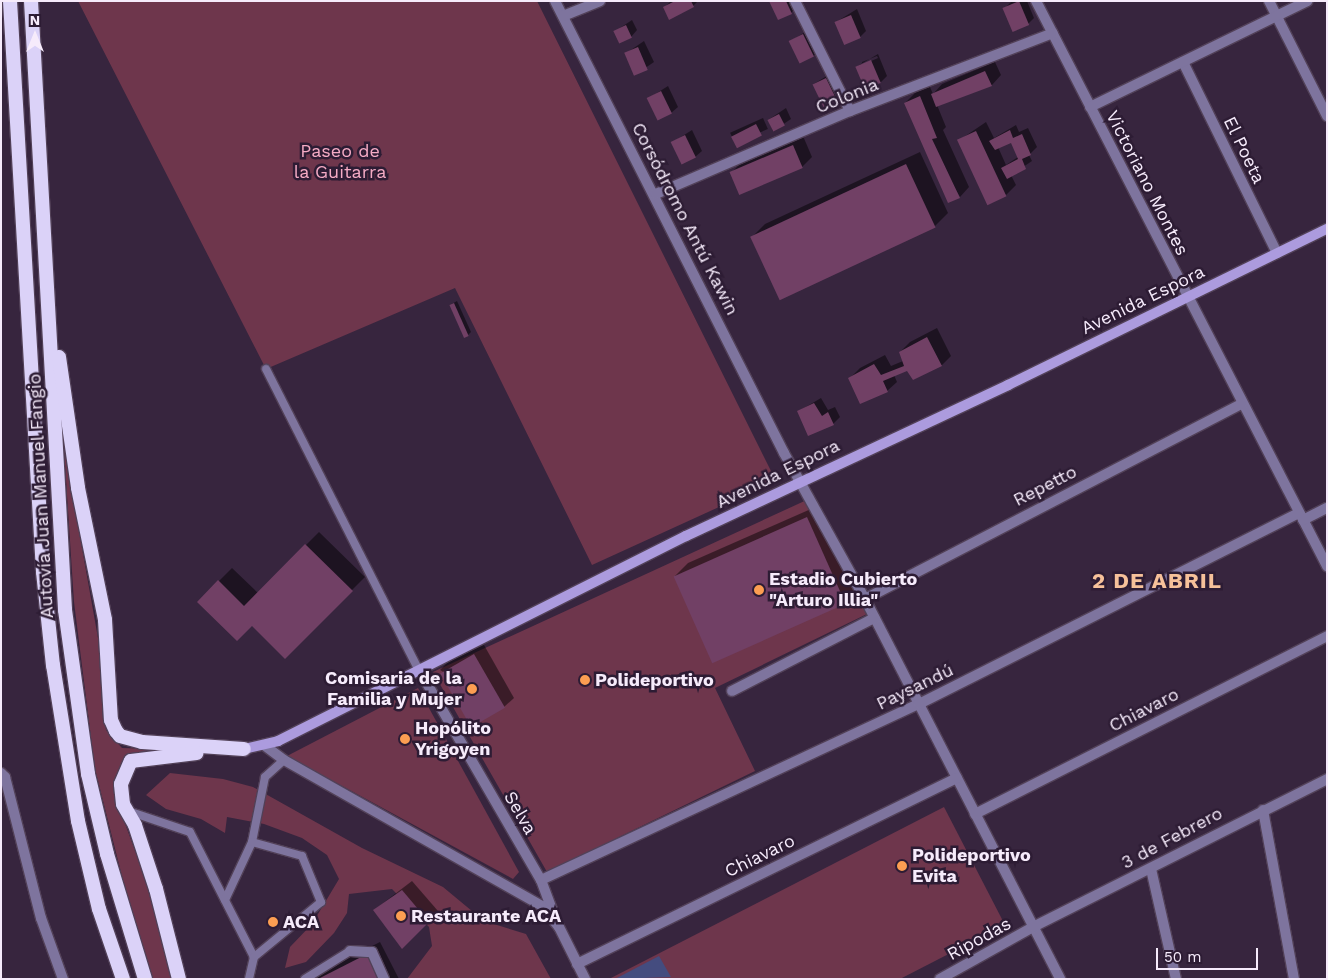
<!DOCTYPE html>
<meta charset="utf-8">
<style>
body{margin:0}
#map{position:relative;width:1328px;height:980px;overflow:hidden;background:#37253e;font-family:"Work Sans",sans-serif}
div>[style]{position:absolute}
.green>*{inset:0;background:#6e364c}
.water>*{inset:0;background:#444c7f}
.shadow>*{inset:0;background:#0007;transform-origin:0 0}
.building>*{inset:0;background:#714065;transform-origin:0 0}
.roads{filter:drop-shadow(1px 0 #524158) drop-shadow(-1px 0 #524158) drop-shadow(0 1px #524158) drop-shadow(0 -1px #524158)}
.service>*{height:8px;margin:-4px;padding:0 4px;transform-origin:4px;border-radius:4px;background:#7e749e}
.pedestrian>*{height:10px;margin:-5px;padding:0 5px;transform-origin:5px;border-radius:5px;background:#7e749e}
.minor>*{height:10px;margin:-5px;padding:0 5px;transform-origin:5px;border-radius:5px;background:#7e749e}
.tertiary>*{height:10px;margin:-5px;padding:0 5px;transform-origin:5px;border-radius:5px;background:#7e749e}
.secondary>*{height:10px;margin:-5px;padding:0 5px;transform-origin:5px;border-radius:5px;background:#ac9bde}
.trunk>*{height:14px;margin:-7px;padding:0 7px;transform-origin:7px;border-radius:7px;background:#dbd2f8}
.dots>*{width:14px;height:14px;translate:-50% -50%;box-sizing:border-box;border:2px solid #2d1c34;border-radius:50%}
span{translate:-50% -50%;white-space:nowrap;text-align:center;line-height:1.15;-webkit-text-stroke:5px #2d1c34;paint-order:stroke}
.street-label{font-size:18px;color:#f6ebfb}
.park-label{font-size:18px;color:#f5abc5}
.poi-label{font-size:18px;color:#f6ebfb;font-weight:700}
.left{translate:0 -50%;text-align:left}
.right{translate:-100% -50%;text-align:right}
.district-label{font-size:22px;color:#f6c19a;font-weight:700;letter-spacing:1px}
.frame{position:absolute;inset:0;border:2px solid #f6ebfb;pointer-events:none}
.north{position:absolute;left:10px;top:10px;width:50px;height:50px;-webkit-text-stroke:4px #2d1c34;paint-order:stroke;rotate:0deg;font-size:14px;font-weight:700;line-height:20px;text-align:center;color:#f6ebfb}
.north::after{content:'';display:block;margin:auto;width:18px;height:22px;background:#f6ebfb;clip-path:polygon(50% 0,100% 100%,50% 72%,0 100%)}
.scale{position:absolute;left:1156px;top:948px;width:102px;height:22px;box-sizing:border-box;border:2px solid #f6ebfb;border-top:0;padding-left:6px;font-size:15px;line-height:18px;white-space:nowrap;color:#f6ebfb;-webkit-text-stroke:4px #2d1c34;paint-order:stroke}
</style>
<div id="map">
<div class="green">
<div style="clip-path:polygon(78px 1px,537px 1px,776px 481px,592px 565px,455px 288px,266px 369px)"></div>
<div style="clip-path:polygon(61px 403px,72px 492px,98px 638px,106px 730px,122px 748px,187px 750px,129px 757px,120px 810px,154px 902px,173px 979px,152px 979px,133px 920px,95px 769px,74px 602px)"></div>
<div style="clip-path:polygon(811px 498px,867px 614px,715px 688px,755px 771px,547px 872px,433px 672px)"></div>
<div style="clip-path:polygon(418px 688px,519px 872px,513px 879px,287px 756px)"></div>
<div style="clip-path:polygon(170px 773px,223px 779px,253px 787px,362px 848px,443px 887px,484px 921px,526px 934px,551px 979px,407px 979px,432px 946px,429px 927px,392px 889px,349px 894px,347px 913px,334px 933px,306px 962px,285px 968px,290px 947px,312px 924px,339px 879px,327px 855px,302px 838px,264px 824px,227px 817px,225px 833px,201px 819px,166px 809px,146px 795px)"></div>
<div style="clip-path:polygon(944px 807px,1005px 925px,900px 979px,609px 979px)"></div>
</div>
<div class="water">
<div style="clip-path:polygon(659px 956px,671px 977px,615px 979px)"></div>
</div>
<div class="shadow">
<div style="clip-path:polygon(671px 1px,698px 1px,693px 6px,664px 8px)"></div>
<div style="clip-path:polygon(770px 1px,795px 1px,797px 6px,791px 13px)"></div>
<div style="clip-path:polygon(1012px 1px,1027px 1px,1034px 18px,1028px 24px,1004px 9px)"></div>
<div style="clip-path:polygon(857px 9px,866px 31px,860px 37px,836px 22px)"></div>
<div style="clip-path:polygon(632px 20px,637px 30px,631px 37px,614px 32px)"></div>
<div style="clip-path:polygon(810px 29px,820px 50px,813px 56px,791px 41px)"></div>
<div style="clip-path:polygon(644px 41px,654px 62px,635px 75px,625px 54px)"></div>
<div style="clip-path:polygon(evenodd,878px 54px,887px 76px,881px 82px,856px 67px,878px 54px,877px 56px,878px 58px,862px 65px,862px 62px,877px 56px)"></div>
<div style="clip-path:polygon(995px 62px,1001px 75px,992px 85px,937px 105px,946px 127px,943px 130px,969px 187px,960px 197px,905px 103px,915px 93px,930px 87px,933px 94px,942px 84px)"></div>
<div style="clip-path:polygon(833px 72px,843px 93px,824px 105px,814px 84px)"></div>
<div style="clip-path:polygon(668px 86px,678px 107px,671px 113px,649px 98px)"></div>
<div style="clip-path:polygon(786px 108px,791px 119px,773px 131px,768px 120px)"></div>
<div style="left:763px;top:118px;width:12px;height:36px;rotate:66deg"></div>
<div style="clip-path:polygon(evenodd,986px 122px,994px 138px,1016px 125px,1019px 132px,1028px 128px,1037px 147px,1029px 155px,1032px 161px,1011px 175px,1016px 185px,1006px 195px,958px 141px,986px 122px,1012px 142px,1018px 157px,1006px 165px,998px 147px,1012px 142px)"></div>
<div style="clip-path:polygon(692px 130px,702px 151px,695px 157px,673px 142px)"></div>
<div style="clip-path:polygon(803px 136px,812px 157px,802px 167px,732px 172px,742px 162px)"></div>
<div style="clip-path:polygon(920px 152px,948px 213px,935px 226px,752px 237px,765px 224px)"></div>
<div style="clip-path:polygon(457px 301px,471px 332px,468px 335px,450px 305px)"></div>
<div style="clip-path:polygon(937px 328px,951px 356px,942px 365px,907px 370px,894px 375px,897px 382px,887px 391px,850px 378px,860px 368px,885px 355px,891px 366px,903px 361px,900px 352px,910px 342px)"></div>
<div style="clip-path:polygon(821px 398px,828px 410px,835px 407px,840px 417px,833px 424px,809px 434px,799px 411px)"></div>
<div style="clip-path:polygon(820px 505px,858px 590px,844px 603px,675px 576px,688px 563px)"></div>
<div style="clip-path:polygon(319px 532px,365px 577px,285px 657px,252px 624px,198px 602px,232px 568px,258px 593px)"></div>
<div style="clip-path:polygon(484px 645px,514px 698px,504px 707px,440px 670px,449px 661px)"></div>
<div style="clip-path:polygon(412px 881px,438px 911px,402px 947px,374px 910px)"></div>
<div style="clip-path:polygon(380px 942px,399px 979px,311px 979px,315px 975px)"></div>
</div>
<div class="building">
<div style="clip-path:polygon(675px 1px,691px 1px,694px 7px,669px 20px,663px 7px)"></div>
<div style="clip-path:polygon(769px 1px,786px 1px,792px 14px,778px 20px)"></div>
<div style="left:1019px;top:1px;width:26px;height:18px;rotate:67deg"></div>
<div style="left:851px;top:15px;width:25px;height:18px;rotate:67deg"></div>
<div style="left:626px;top:25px;width:14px;height:14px;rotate:65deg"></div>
<div style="left:803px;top:34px;width:25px;height:16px;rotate:64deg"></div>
<div style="left:638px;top:47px;width:25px;height:15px;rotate:67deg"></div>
<div style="left:871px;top:60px;width:25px;height:17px;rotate:67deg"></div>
<div style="clip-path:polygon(985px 71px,992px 86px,936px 107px,931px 94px)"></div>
<div style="left:826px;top:78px;width:25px;height:15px;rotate:64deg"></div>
<div style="left:661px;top:91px;width:25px;height:16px;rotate:64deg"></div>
<div style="clip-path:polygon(920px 96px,937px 138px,932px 139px,960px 198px,948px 203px,904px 103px)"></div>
<div style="left:779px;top:114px;width:13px;height:13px;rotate:63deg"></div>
<div style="left:756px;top:124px;width:13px;height:28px;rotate:63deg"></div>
<div style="clip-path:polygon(1010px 130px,1013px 138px,1022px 134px,1031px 155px,1022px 159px,1026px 169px,1007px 179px,1001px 168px,1018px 159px,1011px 143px,995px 150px,989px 141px)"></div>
<div style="left:976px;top:131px;width:72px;height:21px;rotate:65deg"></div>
<div style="left:685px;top:135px;width:25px;height:16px;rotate:64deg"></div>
<div style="left:793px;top:145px;width:25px;height:69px;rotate:67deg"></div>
<div style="left:906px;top:164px;width:70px;height:172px;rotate:65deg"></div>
<div style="left:454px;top:303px;width:36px;height:5px;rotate:66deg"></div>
<div style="clip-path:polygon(927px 337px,942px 366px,913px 380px,907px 371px,883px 381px,888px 392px,860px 404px,848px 378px,874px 364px,881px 375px,904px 366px,899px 352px)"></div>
<div style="clip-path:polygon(814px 403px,822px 416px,828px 412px,834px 425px,808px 436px,797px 411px)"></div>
<div style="left:807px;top:517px;width:95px;height:146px;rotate:66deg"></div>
<div style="clip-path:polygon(305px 544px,353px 591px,285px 659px,252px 626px,237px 641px,197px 602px,218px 580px,244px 606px)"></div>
<div style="left:474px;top:654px;width:62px;height:39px;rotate:60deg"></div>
<div style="clip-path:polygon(402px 890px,429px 922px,402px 949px,373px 910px)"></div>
<div style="clip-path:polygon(367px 954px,379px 979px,318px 979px)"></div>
</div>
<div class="roads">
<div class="service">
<div style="left:266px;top:369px;width:335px;rotate:63.1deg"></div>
<div style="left:128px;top:811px;width:65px;rotate:18.7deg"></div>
<div style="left:190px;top:832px;width:140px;rotate:62.9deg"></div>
<div style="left:254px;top:957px;width:23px;rotate:103deg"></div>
<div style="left:252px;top:842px;width:66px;rotate:-78.7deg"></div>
<div style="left:265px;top:777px;width:25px;rotate:-42deg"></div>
<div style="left:225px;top:900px;width:64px;rotate:-65deg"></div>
<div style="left:252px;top:842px;width:52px;rotate:15.6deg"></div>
<div style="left:302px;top:856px;width:50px;rotate:67.6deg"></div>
<div style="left:321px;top:902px;width:87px;rotate:140.6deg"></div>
<div style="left:305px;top:979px;width:53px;rotate:-31.9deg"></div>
</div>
<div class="pedestrian">
<div style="left:555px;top:1px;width:507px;rotate:63.13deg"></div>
<div style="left:350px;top:951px;width:22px;rotate:3deg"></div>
<div style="left:372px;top:952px;width:30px;rotate:66deg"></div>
</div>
<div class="minor">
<div style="left:795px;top:1px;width:123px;rotate:63.4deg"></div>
<div style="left:1036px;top:1px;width:636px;rotate:62.75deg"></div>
<div style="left:1269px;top:1px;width:129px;rotate:63.2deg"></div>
<div style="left:563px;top:16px;width:40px;rotate:-22deg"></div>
<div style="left:1183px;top:62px;width:213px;rotate:63.8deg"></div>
<div style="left:1090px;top:107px;width:242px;rotate:-26deg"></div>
<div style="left:656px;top:194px;width:211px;rotate:-23.2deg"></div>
<div style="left:850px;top:111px;width:217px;rotate:-21deg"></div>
<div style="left:784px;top:453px;width:167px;rotate:61deg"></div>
<div style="left:865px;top:599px;width:427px;rotate:62.8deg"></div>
<div style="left:1303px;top:520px;width:27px;rotate:-27deg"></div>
<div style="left:865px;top:599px;width:424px;rotate:-27.4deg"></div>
<div style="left:418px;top:668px;width:245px;rotate:59.9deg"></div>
<div style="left:541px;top:880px;width:46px;rotate:69.6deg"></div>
<div style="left:732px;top:691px;width:160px;rotate:-27.2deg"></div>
<div style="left:1263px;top:810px;width:172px;rotate:79.6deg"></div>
<div style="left:975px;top:814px;width:394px;rotate:-26.8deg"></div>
<div style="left:1151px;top:869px;width:113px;rotate:77.2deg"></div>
<div style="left:541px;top:880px;width:417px;rotate:-25deg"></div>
<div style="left:919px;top:704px;width:424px;rotate:-26.7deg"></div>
<div style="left:577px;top:964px;width:423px;rotate:-26.1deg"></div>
<div style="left:940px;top:979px;width:107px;rotate:-29.2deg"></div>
<div style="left:1033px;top:927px;width:329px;rotate:-26.7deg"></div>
</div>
<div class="tertiary">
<div style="left:264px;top:745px;width:25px;rotate:37deg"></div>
<div style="left:284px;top:760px;width:296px;rotate:29.5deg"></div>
<div style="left:542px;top:906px;width:27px;rotate:51deg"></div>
<div style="left:559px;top:927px;width:58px;rotate:63.4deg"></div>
<div style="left:1px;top:773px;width:6px;rotate:45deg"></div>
<div style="left:5px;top:777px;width:146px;rotate:75.7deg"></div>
<div style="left:41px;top:918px;width:65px;rotate:70.2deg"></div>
</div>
<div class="secondary">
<div style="left:244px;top:749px;width:35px;rotate:-13deg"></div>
<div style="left:278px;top:741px;width:457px;rotate:-26.7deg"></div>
<div style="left:686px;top:536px;width:356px;rotate:-25.1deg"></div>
<div style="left:1008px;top:385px;width:355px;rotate:-26.1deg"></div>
</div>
<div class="trunk">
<div style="left:10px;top:1px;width:572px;rotate:86.69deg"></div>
<div style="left:43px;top:572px;width:94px;rotate:83.9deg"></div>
<div style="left:53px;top:665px;width:158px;rotate:80.9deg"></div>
<div style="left:78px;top:821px;width:90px;rotate:76.6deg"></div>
<div style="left:99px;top:909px;width:74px;rotate:71.1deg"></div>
<div style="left:31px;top:1px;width:610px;rotate:86.8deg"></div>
<div style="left:65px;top:610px;width:166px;rotate:82deg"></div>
<div style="left:88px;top:774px;width:82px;rotate:76.6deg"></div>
<div style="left:107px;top:854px;width:131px;rotate:73.1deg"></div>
<div style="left:59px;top:357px;width:132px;rotate:81.7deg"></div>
<div style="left:78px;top:488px;width:135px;rotate:78.4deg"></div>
<div style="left:105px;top:620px;width:100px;rotate:86.6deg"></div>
<div style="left:111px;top:720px;width:12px;rotate:66deg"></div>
<div style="left:116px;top:731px;width:6px;rotate:51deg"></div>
<div style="left:120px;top:736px;width:23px;rotate:15deg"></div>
<div style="left:142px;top:742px;width:102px;rotate:3.9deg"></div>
<div style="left:179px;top:979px;width:93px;rotate:-104.3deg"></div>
<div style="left:156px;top:889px;width:67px;rotate:-108.2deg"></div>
<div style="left:135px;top:825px;width:24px;rotate:-120deg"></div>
<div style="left:123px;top:804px;width:20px;rotate:-96deg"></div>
<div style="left:121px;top:784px;width:25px;rotate:-67deg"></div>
<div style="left:131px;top:761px;width:66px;rotate:-6.9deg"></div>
</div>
</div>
<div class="dots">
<div style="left:759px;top:590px;background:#fc9e52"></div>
<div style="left:585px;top:680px;background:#fc9e52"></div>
<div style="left:472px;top:689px;background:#fc9e52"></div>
<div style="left:405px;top:739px;background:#fc9e52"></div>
<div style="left:902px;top:866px;background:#fc9e52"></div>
<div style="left:401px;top:916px;background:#fc9e52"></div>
<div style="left:273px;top:922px;background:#fc9e52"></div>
</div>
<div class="street-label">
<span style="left:847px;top:96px;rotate:-22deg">Colonia</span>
<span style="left:1244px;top:150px;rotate:64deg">El Poeta</span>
<span style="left:1147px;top:183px;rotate:63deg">Victoriano Montes</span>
<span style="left:685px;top:219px;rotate:63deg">Corsódromo Antú Kawin</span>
<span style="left:1143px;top:300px;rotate:-26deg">Avenida Espora</span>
<span style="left:778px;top:474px;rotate:-26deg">Avenida Espora</span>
<span style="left:1045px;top:486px;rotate:-27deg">Repetto</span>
<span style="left:41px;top:496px;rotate:-93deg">Autovía Juan Manuel Fangio</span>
<span style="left:915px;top:687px;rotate:-26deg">Paysandú</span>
<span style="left:1144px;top:710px;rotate:-27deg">Chiavaro</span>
<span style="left:520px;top:813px;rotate:60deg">Selva</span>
<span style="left:1172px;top:838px;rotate:-28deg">3 de Febrero</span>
<span style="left:760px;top:856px;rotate:-26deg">Chiavaro</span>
<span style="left:979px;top:939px;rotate:-29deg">Ripodas</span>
</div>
<div class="park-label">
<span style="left:340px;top:162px">Paseo de<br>la Guitarra</span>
</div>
<div class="poi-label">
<span class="left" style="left:769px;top:590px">Estadio Cubierto<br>"Arturo Illia"</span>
<span class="right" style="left:462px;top:689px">Comisaria de la<br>Familia y Mujer</span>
<span class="left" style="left:595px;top:680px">Polideportivo</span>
<span class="left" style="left:415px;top:739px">Hopólito<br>Yrigoyen</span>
<span class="left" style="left:912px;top:866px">Polideportivo<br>Evita</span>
<span class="left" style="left:411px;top:916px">Restaurante ACA</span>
<span class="left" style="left:283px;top:922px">ACA</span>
</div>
<div class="district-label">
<span style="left:1157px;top:581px">2 DE ABRIL</span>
</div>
<div class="frame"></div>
<div class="north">N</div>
<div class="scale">50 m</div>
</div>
